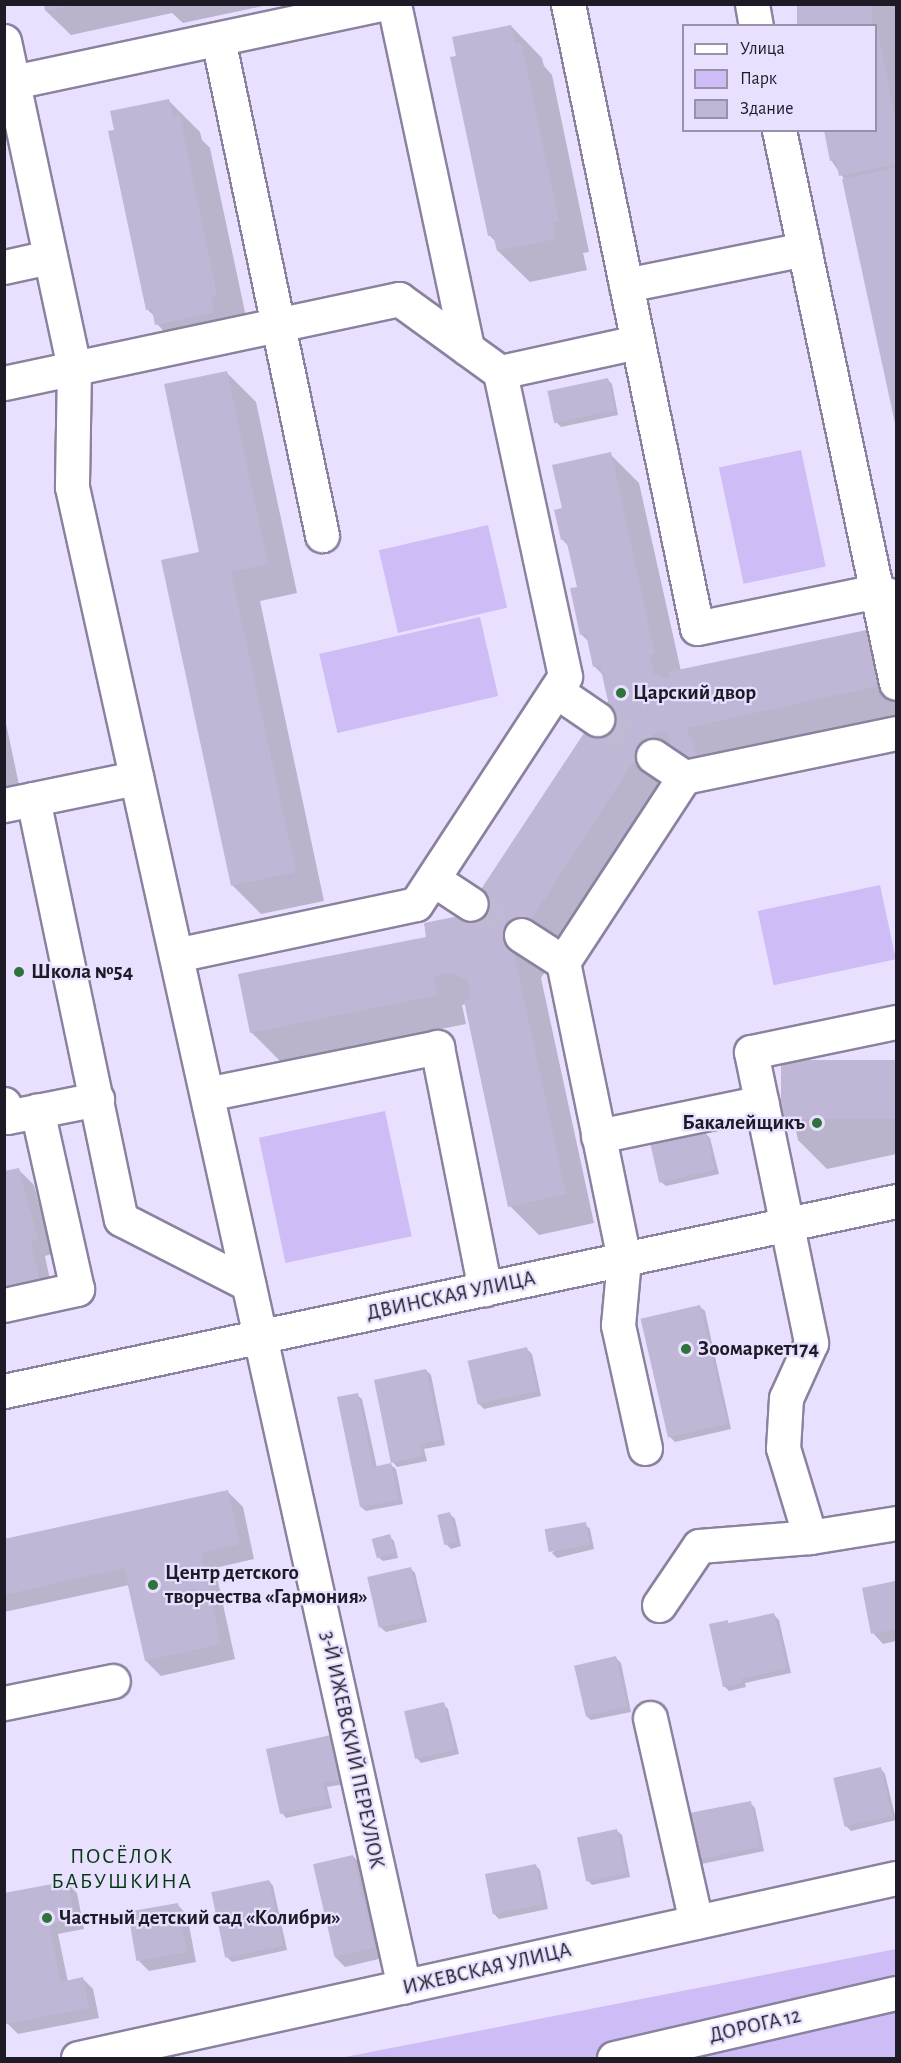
<!DOCTYPE html>
<meta charset="utf-8">
<style>
body{margin:0}
#map{position:relative;width:901px;height:2063px;overflow:hidden;background:#e9e0ff;font-family:"Alegreya Sans",sans-serif}
div>[style]{position:absolute}
.green>*{inset:0;background:#cebcf7;transform-origin:0 0}
.shadow>*{inset:0;background:#0003}
.building>*{inset:0;background:#bfb7d5;transform-origin:0 0}
.minor-tunnel>*{height:33px;margin-top:-16.5px;transform-origin:0;background:repeating-linear-gradient(90deg,#c0b9d4 0 33px,transparent 0 49px)}
.roads{filter:drop-shadow(2px 0 #8a829e) drop-shadow(-2px 0 #8a829e) drop-shadow(0 2px #8a829e) drop-shadow(0 -2px #8a829e)}
.minor>*{height:33px;margin:-16.5px;padding:0 16.5px;transform-origin:16.5px;border-radius:16.5px;background:#fff}
.dots>*{width:16px;height:16px;translate:-50% -50%;box-sizing:border-box;border:3px solid #e9e0ff;border-radius:50%}
span{translate:-50% -50%;white-space:nowrap;text-align:center;line-height:1.15;-webkit-text-stroke:4.5px #e9e0ff;paint-order:stroke}
.poi-label{font-size:21px;color:#1e1b26;font-weight:700}
.left{translate:0 -50%;text-align:left}
.right{translate:-100% -50%;text-align:right}
.street-label{font-size:21px;color:#1e1b26}
.neighbourhood-label{font-size:22px;color:#053814;letter-spacing:1.5px}
.frame{position:absolute;inset:0;border:6px solid #1e1b26;pointer-events:none}
.legend{position:absolute;left:682px;top:24px;width:195px;height:108px;box-sizing:border-box;background:#e9e0ff;border:2px solid #9891a8;margin:0;padding:8px 10px;list-style:none;font-size:18px;color:#1e1b26}
.legend li{display:flex;align-items:center;gap:12px;height:30px}
.legend b{width:30px;border:2px solid #9891a8}
</style>
<div id="map">
<div class="green">
<div style="left:801px;top:450px;width:119px;height:84px;rotate:78deg"></div>
<div style="left:488px;top:525px;width:85px;height:112px;rotate:77deg"></div>
<div style="left:480px;top:617px;width:81px;height:165px;rotate:77deg"></div>
<div style="left:880px;top:885px;width:76px;height:125px;rotate:78deg"></div>
<div style="left:385px;top:1111px;width:128px;height:129px;rotate:78deg"></div>
<div style="clip-path:polygon(896px 1949px,896px 2058px,340px 2058px)"></div>
</div>
<div class="shadow">
<div style="clip-path:polygon(45px 4px,273px 4px,183px 23px,172px 13px,71px 35px,46px 11px)"></div>
<div style="clip-path:polygon(799px 4px,896px 4px,896px 425px,845px 180px,831px 160px,876px 130px,876px 26px)"></div>
<div style="clip-path:polygon(511px 26px,542px 58px,544px 66px,552px 75px,589px 252px,583px 253px,587px 270px,530px 282px,498px 251px,497px 243px,489px 235px)"></div>
<div style="clip-path:polygon(169px 101px,200px 132px,202px 140px,210px 148px,248px 326px,188px 356px,157px 324px,155px 317px,147px 309px,115px 131px)"></div>
<div style="clip-path:polygon(226px 372px,256px 402px,297px 593px,260px 601px,324px 901px,261px 914px,232px 885px,201px 553px)"></div>
<div style="clip-path:polygon(607px 379px,612px 384px,618px 415px,561px 427px,556px 422px)"></div>
<div style="clip-path:polygon(610px 454px,639px 483px,681px 671px,896px 656px,896px 718px,721px 768px,725px 787px,705px 791px,689px 775px,664px 789px,541px 978px,594px 1223px,539px 1235px,510px 1206px,466px 1004px,462px 1005px,466px 1024px,280px 1061px,251px 1032px,464px 916px,610px 702px,604px 676px,595px 667px,589px 642px,581px 634px,578px 588px,569px 547px,562px 539px,563px 509px)"></div>
<div style="clip-path:polygon(4px 714px,22px 799px,4px 803px)"></div>
<div style="clip-path:polygon(896px 1061px,896px 1154px,827px 1169px,798px 1140px,786px 1085px)"></div>
<div style="clip-path:polygon(706px 1134px,710px 1138px,719px 1174px,666px 1186px,661px 1182px)"></div>
<div style="clip-path:polygon(19px 1170px,34px 1185px,52px 1254px,45px 1256px,53px 1294px,4px 1304px,4px 1173px)"></div>
<div style="clip-path:polygon(700px 1307px,705px 1311px,731px 1429px,675px 1442px,670px 1437px)"></div>
<div style="clip-path:polygon(527px 1349px,532px 1354px,541px 1396px,484px 1409px,479px 1404px)"></div>
<div style="clip-path:polygon(426px 1370px,431px 1375px,445px 1445px,424px 1449px,427px 1461px,397px 1467px,393px 1462px)"></div>
<div style="clip-path:polygon(357px 1395px,362px 1399px,377px 1468px,391px 1465px,396px 1469px,403px 1504px,366px 1511px,361px 1507px)"></div>
<div style="clip-path:polygon(228px 1492px,243px 1507px,254px 1559px,215px 1568px,235px 1659px,161px 1676px,146px 1661px,129px 1585px,4px 1612px,4px 1541px)"></div>
<div style="clip-path:polygon(450px 1514px,455px 1519px,461px 1546px,451px 1549px,446px 1544px)"></div>
<div style="clip-path:polygon(585px 1524px,590px 1529px,594px 1549px,557px 1558px,552px 1553px)"></div>
<div style="clip-path:polygon(389px 1536px,394px 1541px,398px 1558px,383px 1561px,378px 1557px,374px 1540px)"></div>
<div style="clip-path:polygon(411px 1569px,415px 1573px,427px 1622px,386px 1632px,381px 1628px)"></div>
<div style="clip-path:polygon(894px 1583px,896px 1585px,896px 1641px,883px 1644px,873px 1633px)"></div>
<div style="clip-path:polygon(774px 1615px,779px 1620px,791px 1673px,745px 1683px,746px 1687px,729px 1691px,724px 1686px,727px 1622px,730px 1625px)"></div>
<div style="clip-path:polygon(616px 1658px,621px 1663px,631px 1712px,591px 1720px,586px 1716px)"></div>
<div style="clip-path:polygon(443px 1704px,448px 1709px,459px 1754px,421px 1763px,417px 1758px)"></div>
<div style="clip-path:polygon(331px 1736px,336px 1741px,345px 1784px,327px 1787px,332px 1808px,286px 1818px,282px 1813px)"></div>
<div style="clip-path:polygon(881px 1769px,885px 1774px,896px 1820px,851px 1831px,846px 1826px)"></div>
<div style="clip-path:polygon(750px 1803px,755px 1808px,764px 1851px,692px 1866px)"></div>
<div style="clip-path:polygon(617px 1831px,622px 1835px,630px 1877px,592px 1885px,587px 1880px)"></div>
<div style="clip-path:polygon(353px 1856px,363px 1867px,383px 1958px,345px 1967px,335px 1957px)"></div>
<div style="clip-path:polygon(535px 1865px,540px 1870px,548px 1909px,499px 1919px,494px 1914px)"></div>
<div style="clip-path:polygon(269px 1881px,273px 1886px,287px 1950px,232px 1962px,227px 1957px)"></div>
<div style="clip-path:polygon(67px 1883px,77px 1893px,84px 1929px,58px 1934px,68px 1982px,83px 1979px,93px 1989px,99px 2018px,18px 2034px,7px 2023px,4px 2008px,4px 1895px)"></div>
<div style="clip-path:polygon(177px 1904px,187px 1915px,196px 1962px,149px 1971px,139px 1961px)"></div>
</div>
<div class="building">
<div style="clip-path:polygon(44px 4px,72px 4px,72px 6px,45px 11px)"></div>
<div style="left:797px;top:4px;width:75px;height:22px"></div>
<div style="clip-path:polygon(511px 25px,515px 43px,521px 42px,559px 221px,553px 222px,556px 239px,497px 251px,493px 235px,488px 236px,450px 57px,456px 56px,452px 37px)"></div>
<div style="clip-path:polygon(877px 27px,896px 122px,896px 164px,839px 176px,836px 160px,830px 161px,824px 130px,876px 130px)"></div>
<div style="clip-path:polygon(169px 99px,173px 117px,180px 116px,217px 295px,211px 296px,214px 313px,155px 325px,152px 309px,146px 310px,108px 131px,114px 130px,110px 111px)"></div>
<div style="clip-path:polygon(896px 167px,896px 428px,842px 179px)"></div>
<div style="clip-path:polygon(227px 371px,268px 564px,231px 572px,296px 872px,231px 886px,161px 560px,199px 552px,164px 384px)"></div>
<div style="left:608px;top:378px;width:33px;height:62px;rotate:78deg"></div>
<div style="clip-path:polygon(611px 452px,655px 654px,650px 655px,654px 674px,670px 679px,668px 672px,871px 629px,883px 685px,687px 728px,689px 737px,692px 737px,696px 758px,674px 762px,667px 731px,654px 734px,649px 741px,645px 768px,634px 761px,513px 948px,566px 1194px,508px 1207px,464px 1001px,471px 999px,467px 980px,451px 973px,434px 976px,438px 995px,250px 1033px,238px 974px,426px 937px,424px 923px,464px 915px,586px 730px,589px 732px,608px 701px,600px 666px,593px 667px,586px 634px,580px 635px,570px 588px,577px 587px,566px 539px,561px 540px,554px 510px,562px 508px,552px 465px)"></div>
<div style="left:896px;top:1060px;width:59px;height:115px;rotate:90deg"></div>
<div style="left:706px;top:1132px;width:39px;height:57px;rotate:77deg"></div>
<div style="clip-path:polygon(19px 1168px,38px 1240px,31px 1241px,39px 1279px,4px 1287px,4px 1171px)"></div>
<div style="left:700px;top:1305px;width:122px;height:61px;rotate:77deg"></div>
<div style="left:527px;top:1347px;width:45px;height:61px;rotate:77deg"></div>
<div style="clip-path:polygon(426px 1369px,441px 1440px,420px 1444px,423px 1456px,391px 1463px,374px 1380px)"></div>
<div style="clip-path:polygon(358px 1393px,373px 1467px,391px 1463px,399px 1500px,360px 1507px,337px 1397px)"></div>
<div style="clip-path:polygon(228px 1490px,240px 1544px,201px 1553px,221px 1644px,145px 1661px,124px 1568px,4px 1595px,4px 1539px)"></div>
<div style="left:450px;top:1512px;width:31px;height:13px;rotate:77deg"></div>
<div style="left:586px;top:1522px;width:23px;height:42px;rotate:80deg"></div>
<div style="left:390px;top:1534px;width:20px;height:19px;rotate:75deg"></div>
<div style="left:411px;top:1567px;width:52px;height:45px;rotate:77deg"></div>
<div style="clip-path:polygon(895px 1581px,896px 1629px,871px 1634px,862px 1588px)"></div>
<div style="clip-path:polygon(774px 1613px,787px 1668px,741px 1679px,742px 1683px,723px 1687px,709px 1624px,728px 1620px,728px 1623px)"></div>
<div style="left:616px;top:1656px;width:52px;height:43px;rotate:77deg"></div>
<div style="left:444px;top:1702px;width:49px;height:41px;rotate:77deg"></div>
<div style="clip-path:polygon(331px 1735px,341px 1779px,323px 1783px,328px 1804px,280px 1814px,266px 1749px)"></div>
<div style="left:881px;top:1767px;width:50px;height:49px;rotate:77deg"></div>
<div style="left:751px;top:1801px;width:47px;height:76px;rotate:79deg"></div>
<div style="left:617px;top:1829px;width:45px;height:41px;rotate:78deg"></div>
<div style="left:353px;top:1855px;width:95px;height:41px;rotate:77deg"></div>
<div style="left:536px;top:1864px;width:41px;height:52px;rotate:79deg"></div>
<div style="left:269px;top:1880px;width:67px;height:59px;rotate:78deg"></div>
<div style="clip-path:polygon(68px 1881px,75px 1919px,49px 1924px,61px 1982px,83px 1977px,89px 2008px,6px 2024px,4px 1893px)"></div>
<div style="left:178px;top:1903px;width:50px;height:51px;rotate:80deg"></div>
</div>
<div class="minor-tunnel">
<div style="left:597px;top:719px;width:67px;rotate:33.5deg"></div>
<div style="left:471px;top:904px;width:59px;rotate:31.8deg"></div>
</div>
<div class="roads">
<div class="minor">
<div style="left:394px;top:4px;width:352px;rotate:78deg"></div>
<div style="left:568px;top:4px;width:637px;rotate:78.32deg"></div>
<div style="left:697px;top:628px;width:184px;rotate:-11.6deg"></div>
<div style="left:877px;top:591px;width:20px;rotate:18deg"></div>
<div style="left:752px;top:4px;width:22px;rotate:80deg"></div>
<div style="left:218px;top:39px;width:507px;rotate:78.16deg"></div>
<div style="left:4px;top:41px;width:334px;rotate:77.9deg"></div>
<div style="left:74px;top:368px;width:119px;rotate:91deg"></div>
<div style="left:72px;top:487px;width:1536px;rotate:77.52deg"></div>
<div style="left:4px;top:84px;width:385px;rotate:-12deg"></div>
<div style="left:779px;top:130px;width:565px;rotate:78.05deg"></div>
<div style="left:4px;top:267px;width:47px;rotate:-12.3deg"></div>
<div style="left:626px;top:285px;width:182px;rotate:-11.4deg"></div>
<div style="left:4px;top:383px;width:404px;rotate:-12deg"></div>
<div style="left:399px;top:299px;width:125px;rotate:35.9deg"></div>
<div style="left:500px;top:372px;width:141px;rotate:-12.3deg"></div>
<div style="left:556px;top:691px;width:50px;rotate:34.3deg"></div>
<div style="left:653px;top:756px;width:37px;rotate:34deg"></div>
<div style="left:33px;top:799px;width:429px;rotate:78.2deg"></div>
<div style="left:121px;top:1219px;width:143px;rotate:27.1deg"></div>
<div style="left:4px;top:805px;width:135px;rotate:-11.6deg"></div>
<div style="left:433px;top:879px;width:45px;rotate:33.3deg"></div>
<div style="left:521px;top:935px;width:50px;rotate:32.7deg"></div>
<div style="left:176px;top:955px;width:245px;rotate:-12deg"></div>
<div style="left:416px;top:904px;width:272px;rotate:-56.8deg"></div>
<div style="left:565px;top:676px;width:311px;rotate:-102.1deg"></div>
<div style="left:896px;top:1022px;width:148px;rotate:168.3deg"></div>
<div style="left:751px;top:1052px;width:297px;rotate:78.3deg"></div>
<div style="left:811px;top:1343px;width:60px;rotate:114.4deg"></div>
<div style="left:786px;top:1398px;width:50px;rotate:93.4deg"></div>
<div style="left:783px;top:1448px;width:93px;rotate:73.1deg"></div>
<div style="left:810px;top:1537px;width:87px;rotate:-9.2deg"></div>
<div style="left:207px;top:1094px;width:235px;rotate:-11.5deg"></div>
<div style="left:437px;top:1047px;width:247px;rotate:78.8deg"></div>
<div style="left:4px;top:1104px;width:13px;rotate:77deg"></div>
<div style="left:7px;top:1117px;width:92px;rotate:-11.3deg"></div>
<div style="left:598px;top:1136px;width:167px;rotate:-11.7deg"></div>
<div style="left:4px;top:1305px;width:75px;rotate:-12.4deg"></div>
<div style="left:77px;top:1289px;width:183px;rotate:-102.6deg"></div>
<div style="left:4px;top:1391px;width:912px;rotate:-12.02deg"></div>
<div style="left:645px;top:1448px;width:126px;rotate:-102.4deg"></div>
<div style="left:618px;top:1325px;width:66px;rotate:-84.8deg"></div>
<div style="left:624px;top:1259px;width:303px;rotate:-101.6deg"></div>
<div style="left:563px;top:962px;width:221px;rotate:-56.8deg"></div>
<div style="left:684px;top:777px;width:217px;rotate:-11.7deg"></div>
<div style="left:659px;top:1605px;width:71px;rotate:-55.9deg"></div>
<div style="left:699px;top:1546px;width:111px;rotate:-4.6deg"></div>
<div style="left:4px;top:1703px;width:111px;rotate:-11.4deg"></div>
<div style="left:650px;top:1718px;width:209px;rotate:77.3deg"></div>
<div style="left:78px;top:2058px;width:838px;rotate:-12.41deg"></div>
<div style="left:614px;top:2058px;width:289px;rotate:-13deg"></div>
</div>
</div>
<div class="dots">
<div style="left:621px;top:693px;background:#2e723c"></div>
<div style="left:19px;top:972px;background:#2e723c"></div>
<div style="left:817px;top:1123px;background:#2e723c"></div>
<div style="left:686px;top:1349px;background:#2e723c"></div>
<div style="left:153px;top:1585px;background:#2e723c"></div>
<div style="left:47px;top:1918px;background:#2e723c"></div>
</div>
<div class="poi-label">
<span class="left" style="left:633px;top:693px">Царский двор</span>
<span class="left" style="left:31px;top:972px">Школа №54</span>
<span class="right" style="left:805px;top:1123px">Бакалейщикъ</span>
<span class="left" style="left:698px;top:1349px">Зоомаркет174</span>
<span class="left" style="left:165px;top:1585px">Центр детского<br>творчества «Гармония»</span>
<span class="left" style="left:59px;top:1918px">Частный детский сад «Колибри»</span>
</div>
<div class="street-label">
<span style="left:451px;top:1296px;rotate:-12deg">ДВИНСКАЯ УЛИЦА</span>
<span style="left:352px;top:1750px;rotate:78deg">3-Й ИЖЕВСКИЙ ПЕРЕУЛОК</span>
<span style="left:487px;top:1969px;rotate:-13deg">ИЖЕВСКАЯ УЛИЦА</span>
<span style="left:755px;top:2026px;rotate:-13deg">ДОРОГА 12</span>
</div>
<div class="neighbourhood-label">
<span style="left:122px;top:1869px">ПОСЁЛОК<br>БАБУШКИНА</span>
</div>
<div class="frame"></div>
<ul class="legend">
<li><b style="height:8px;background:#fff"></b>Улица</li>
<li><b style="height:16px;background:#cebcf7"></b>Парк</li>
<li><b style="height:16px;background:#bfb7d5"></b>Здание</li>
</ul>
</div>
